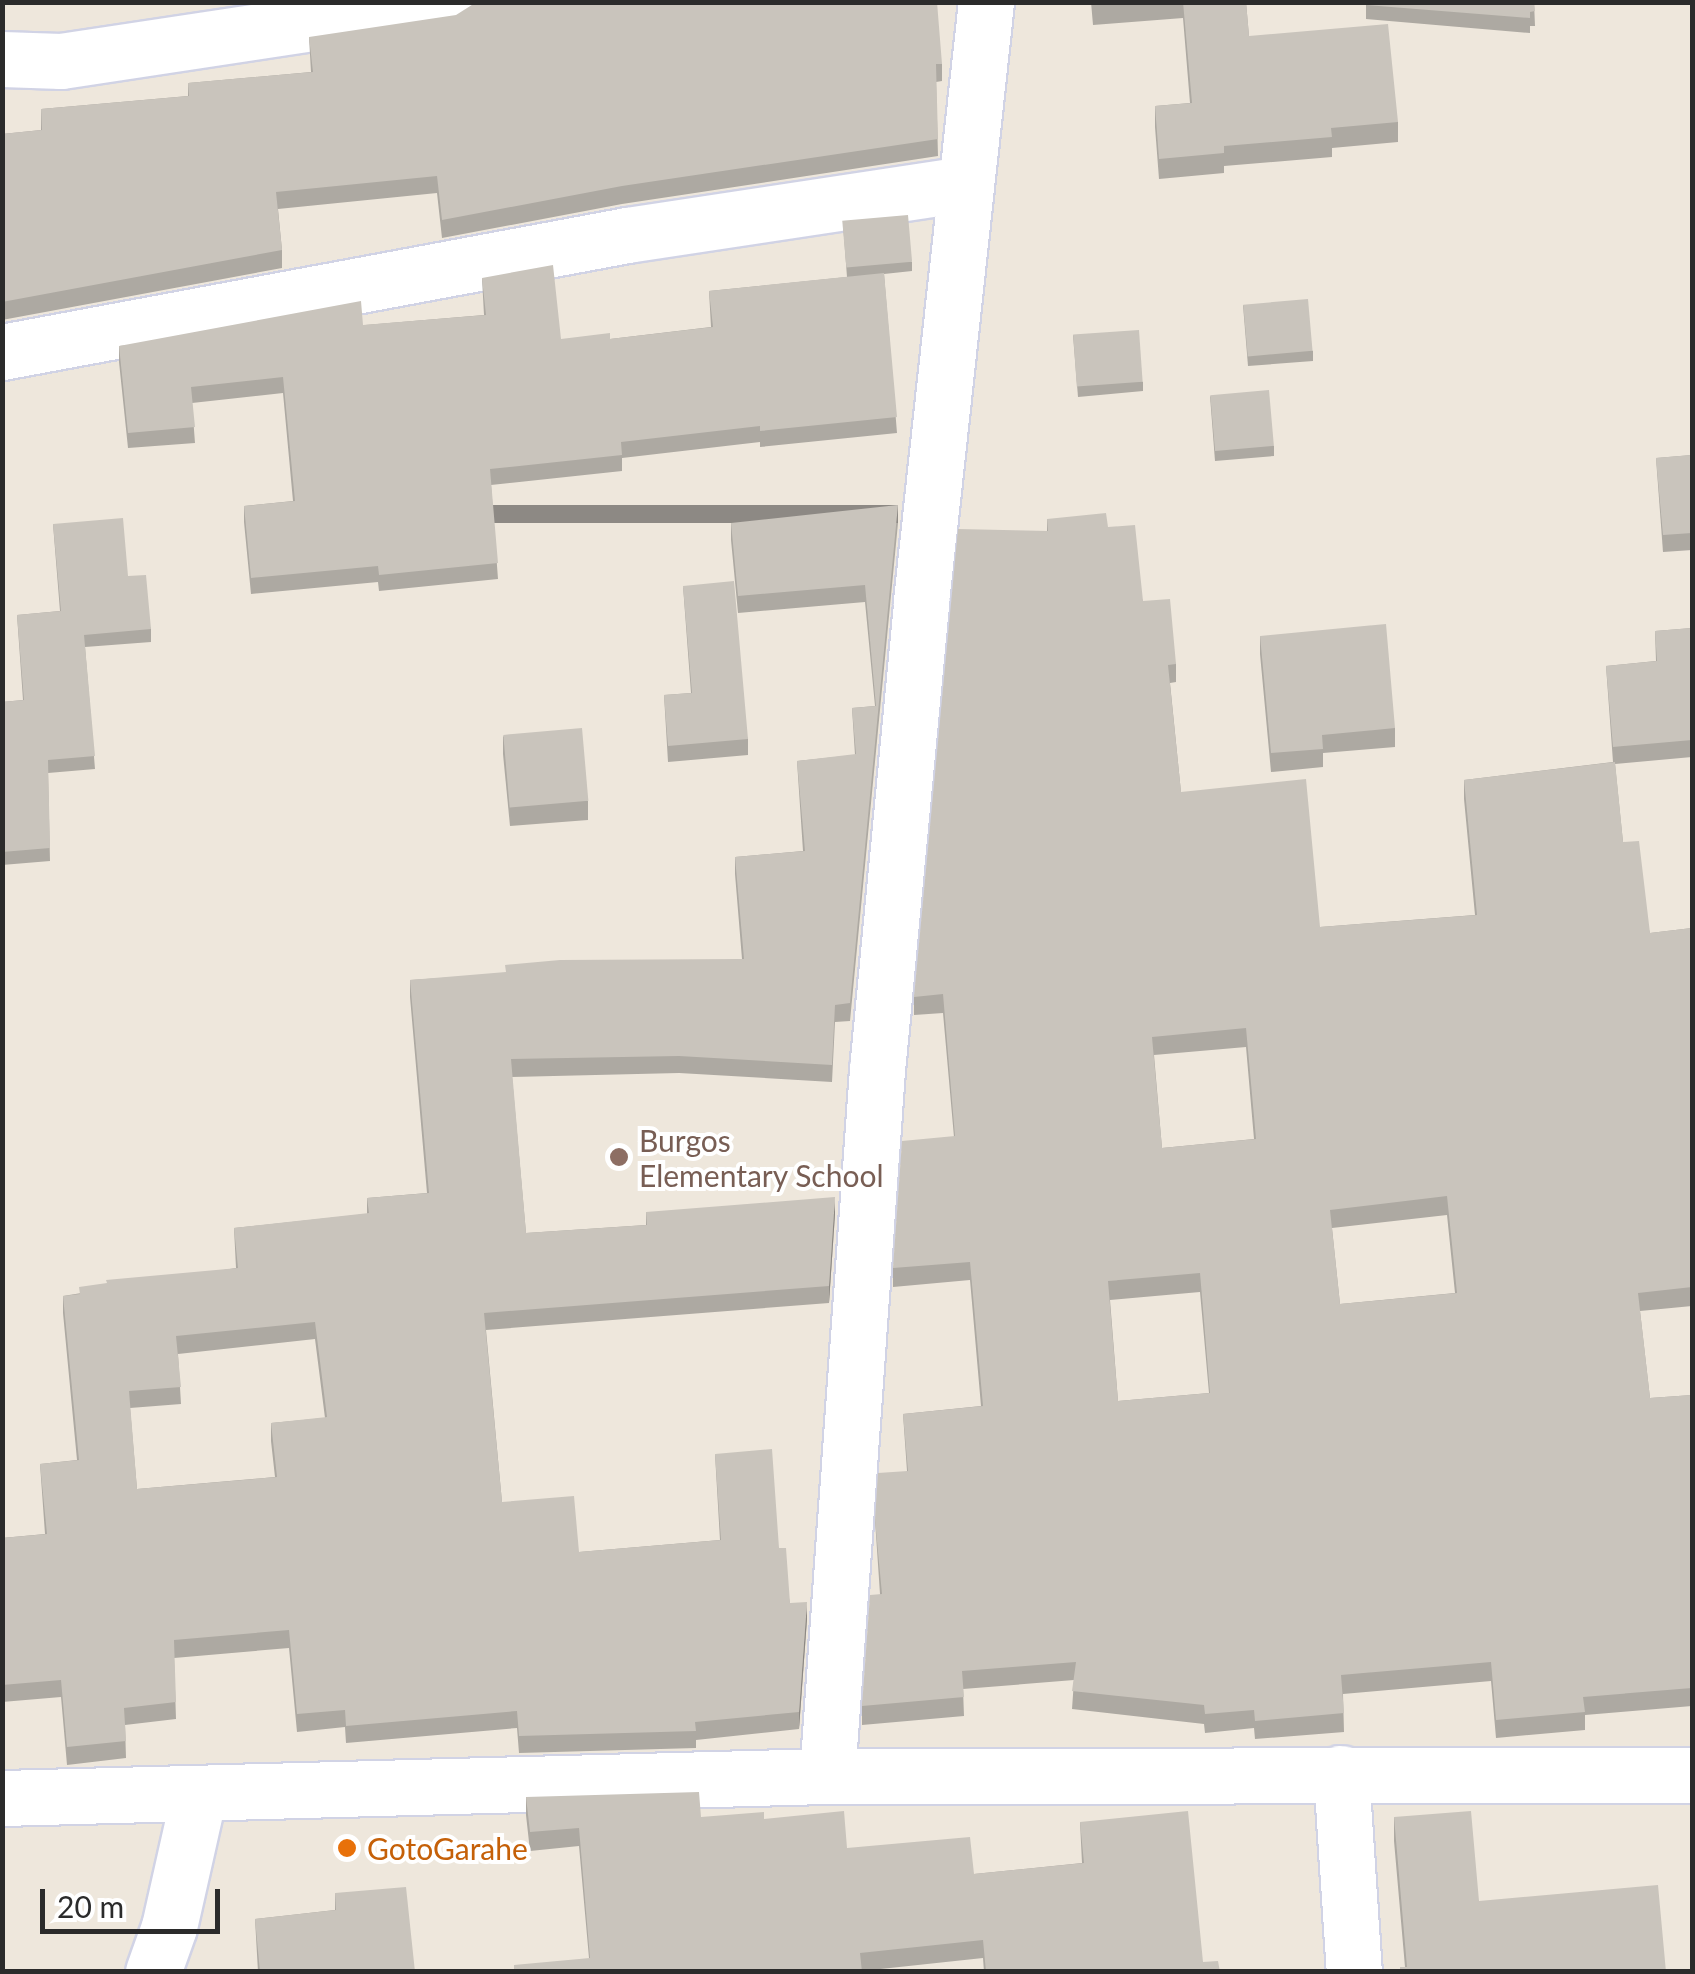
<!DOCTYPE html>
<style>
body{margin:0}
#map{position:relative;width:1695px;height:1974px;overflow:hidden;background:#eee7dc;font-family:Lato,sans-serif}
div>[style]{position:absolute}
.roads{filter:drop-shadow(2px 0 #d1d3e5) drop-shadow(-2px 0 #d1d3e5) drop-shadow(0 2px #d1d3e5) drop-shadow(0 -2px #d1d3e5)}
.minor>*{height:55px;margin:-27.5px;padding:0 27.5px;transform-origin:27.5px;border-radius:27.5px;background:#fff}
.wall>*{inset:0;background:#ada9a2}
.shaded-wall>*{inset:0;background:#8d8984;transform-origin:0 0}
.building>*{inset:0;background:#c9c4bc;transform-origin:0 0}
.dots>*{width:28px;height:28px;translate:-50% -50%;box-sizing:border-box;border:5px solid #fff;border-radius:50%}
span{translate:-50% -50%;white-space:nowrap;text-align:center;line-height:1.15;-webkit-text-stroke:8px #fff;paint-order:stroke}
.education-label{font-size:30px;color:#785e54}
.left{translate:0 -50%;text-align:left}
.food-label{font-size:30px;color:#c56008}
.frame{position:absolute;inset:0;border:5px solid #2b2b2b;pointer-events:none}
.scale{position:absolute;left:40px;top:1889px;width:180px;height:45px;box-sizing:border-box;border:5px solid #2b2b2b;border-top:0;padding-left:12px;font-size:30px;line-height:35px;white-space:nowrap;color:#2b2b2b;-webkit-text-stroke:8px #fff;paint-order:stroke}
</style>
<div id="map">
<div class="roads">
<div class="minor">
<div style="left:2px;top:59px;width:59px;rotate:1.9deg"></div>
<div style="left:61px;top:61px;width:394px;rotate:-8.6deg"></div>
<div style="left:2px;top:352px;width:636px;rotate:-10.6deg"></div>
<div style="left:627px;top:235px;width:342px;rotate:-8.6deg"></div>
<div style="left:1341px;top:1773px;width:199px;rotate:86.3deg"></div>
<div style="left:827px;top:1776px;width:708px;rotate:-85.95deg"></div>
<div style="left:877px;top:1070px;width:471px;rotate:-84.6deg"></div>
<div style="left:921px;top:601px;width:603px;rotate:-83.81deg"></div>
<div style="left:2px;top:1798px;width:825px;rotate:-1.53deg"></div>
<div style="left:827px;top:1776px;width:865px;rotate:-0.07deg"></div>
<div style="left:153px;top:1972px;width:48px;rotate:-70.4deg"></div>
<div style="left:169px;top:1927px;width:136px;rotate:-77.3deg"></div>
</div>
</div>
<div class="wall">
<div style="clip-path:polygon(1091px 2px,1246px 2px,1249px 36px,1398px 122px,1398px 142px,1332px 148px,1332px 157px,1224px 166px,1224px 173px,1159px 179px,1155px 127px,1155px 106px,1190px 103px,1183px 18px,1093px 25px)"></div>
<div style="clip-path:polygon(1366px 2px,1534px 2px,1535px 26px,1530px 26px,1530px 33px,1366px 19px)"></div>
<div style="clip-path:polygon(309px 37px,942px 64px,942px 81px,936px 82px,938px 156px,622px 204px,442px 238px,437px 193px,278px 209px,282px 250px,282px 268px,2px 320px,2px 134px,41px 130px,41px 109px,188px 96px,188px 83px,311px 72px)"></div>
<div style="clip-path:polygon(843px 224px,912px 262px,912px 271px,884px 274px,897px 433px,760px 447px,760px 442px,622px 458px,622px 471px,491px 485px,498px 579px,379px 591px,378px 582px,251px 594px,244px 522px,244px 506px,293px 501px,283px 393px,192px 403px,195px 443px,128px 448px,119px 362px,119px 346px,484px 315px,482px 278px,561px 339px,610px 339px,711px 327px,709px 291px,847px 277px)"></div>
<div style="clip-path:polygon(1243px 305px,1313px 351px,1313px 361px,1248px 366px)"></div>
<div style="clip-path:polygon(1073px 335px,1143px 382px,1143px 391px,1078px 397px)"></div>
<div style="clip-path:polygon(1210px 396px,1274px 446px,1274px 456px,1215px 461px)"></div>
<div style="clip-path:polygon(1692px 455px,1692px 550px,1663px 552px,1656px 458px)"></div>
<div style="clip-path:polygon(evenodd,1047px 519px,1108px 527px,1143px 601px,1176px 664px,1176px 682px,1170px 683px,1181px 792px,1320px 927px,1475px 915px,1464px 799px,1464px 780px,1613px 762px,1606px 666px,1656px 661px,1655px 631px,1692px 628px,1692px 757px,1615px 764px,1623px 842px,1650px 933px,1692px 928px,1692px 1306px,1640px 1311px,1650px 1398px,1692px 1395px,1692px 1706px,1585px 1715px,1585px 1730px,1496px 1738px,1491px 1681px,1343px 1694px,1344px 1732px,1255px 1739px,1254px 1728px,1205px 1733px,1204px 1724px,1072px 1709px,1074px 1680px,963px 1689px,964px 1716px,862px 1725px,862px 1706px,880px 1594px,875px 1520px,907px 1471px,903px 1414px,981px 1406px,970px 1280px,893px 1287px,893px 1268px,954px 1137px,943px 1013px,914px 1015px,914px 997px,1047px 531px,1047px 519px,1246px 1047px,1254px 1139px,1162px 1148px,1154px 1055px,1246px 1047px,1047px 519px,1447px 1215px,1455px 1293px,1340px 1304px,1332px 1228px,1447px 1215px,1047px 519px,1200px 1292px,1209px 1393px,1118px 1401px,1110px 1300px,1200px 1292px)"></div>
<div style="clip-path:polygon(evenodd,731px 523px,898px 523px,850px 1021px,835px 1022px,832px 1082px,679px 1073px,512px 1077px,526px 1233px,646px 1225px,646px 1212px,835px 1214px,829px 1303px,486px 1330px,502px 1502px,579px 1552px,720px 1540px,715px 1454px,779px 1548px,790px 1603px,807px 1619px,799px 1729px,696px 1740px,696px 1748px,519px 1753px,517px 1728px,346px 1743px,345px 1727px,297px 1732px,289px 1648px,174px 1658px,176px 1719px,125px 1725px,126px 1758px,67px 1765px,61px 1697px,2px 1702px,2px 1538px,45px 1534px,40px 1464px,77px 1460px,63px 1313px,63px 1296px,236px 1268px,234px 1228px,367px 1214px,367px 1198px,427px 1193px,410px 997px,410px 980px,742px 959px,735px 874px,735px 857px,803px 851px,797px 761px,855px 755px,852px 708px,875px 706px,865px 602px,738px 613px,731px 540px,731px 523px,315px 1339px,325px 1418px,271px 1423px,271px 1441px,275px 1477px,137px 1489px,130px 1408px,181px 1404px,178px 1354px,315px 1339px)"></div>
<div style="clip-path:polygon(53px 524px,128px 576px,151px 629px,151px 642px,85px 647px,95px 769px,48px 773px,50px 861px,2px 865px,2px 702px,23px 700px,17px 615px,60px 611px)"></div>
<div style="clip-path:polygon(683px 586px,748px 739px,748px 755px,668px 762px,664px 695px,691px 693px)"></div>
<div style="clip-path:polygon(1260px 636px,1395px 728px,1395px 747px,1323px 753px,1323px 767px,1271px 772px,1260px 654px)"></div>
<div style="clip-path:polygon(503px 736px,588px 801px,588px 820px,510px 826px,503px 754px)"></div>
<div style="clip-path:polygon(526px 1797px,701px 1817px,764px 1819px,847px 1848px,974px 1874px,1082px 1863px,1080px 1822px,1203px 1962px,1220px 1972px,984px 1972px,983px 1958px,862px 1971px,589px 1958px,579px 1846px,530px 1851px,526px 1815px)"></div>
<div style="clip-path:polygon(1394px 1817px,1479px 1901px,1666px 1972px,1405px 1967px,1394px 1841px)"></div>
<div style="clip-path:polygon(335px 1893px,415px 1972px,258px 1972px,255px 1919px,335px 1910px)"></div>
</div>
<div class="shaded-wall">
<div style="left:898px;top:505px;width:18px;height:500px;rotate:90deg"></div>
<div style="clip-path:polygon(835px 1197px,835px 1214px,829px 1303px,829px 1286px)"></div>
<div style="clip-path:polygon(807px 1602px,807px 1619px,799px 1729px,799px 1712px)"></div>
</div>
<div class="building">
<div style="clip-path:polygon(937px 2px,942px 64px,936px 64px,938px 139px,622px 186px,442px 220px,437px 176px,276px 192px,282px 250px,2px 302px,2px 134px,42px 130px,41px 109px,189px 96px,188px 83px,313px 72px,309px 37px,456px 15px,475px 3px)"></div>
<div style="clip-path:polygon(1093px 2px,1129px 2px,1093px 5px)"></div>
<div style="clip-path:polygon(1183px 2px,1246px 2px,1249px 36px,1388px 24px,1398px 122px,1331px 128px,1332px 137px,1224px 146px,1224px 153px,1159px 159px,1155px 106px,1192px 103px)"></div>
<div style="clip-path:polygon(1366px 2px,1534px 2px,1535px 11px,1530px 12px,1530px 18px,1366px 5px)"></div>
<div style="left:908px;top:215px;width:47px;height:66px;rotate:85deg"></div>
<div style="clip-path:polygon(553px 265px,561px 339px,610px 333px,610px 339px,713px 327px,709px 291px,884px 273px,897px 417px,760px 431px,760px 426px,621px 442px,622px 455px,490px 469px,498px 563px,379px 575px,378px 566px,251px 578px,244px 506px,295px 501px,283px 377px,191px 387px,195px 427px,128px 433px,119px 346px,361px 301px,363px 325px,486px 315px,482px 278px)"></div>
<div style="left:1308px;top:299px;width:52px;height:65px;rotate:85deg"></div>
<div style="left:1139px;top:330px;width:52px;height:66px;rotate:86deg"></div>
<div style="left:1269px;top:390px;width:56px;height:59px;rotate:85deg"></div>
<div style="clip-path:polygon(1692px 455px,1692px 533px,1663px 535px,1656px 458px)"></div>
<div style="clip-path:polygon(evenodd,898px 505px,850px 1003px,835px 1005px,832px 1065px,679px 1056px,511px 1059px,526px 1233px,647px 1225px,646px 1212px,835px 1197px,829px 1286px,484px 1313px,502px 1502px,574px 1496px,579px 1552px,721px 1540px,715px 1454px,772px 1449px,779px 1548px,786px 1548px,790px 1603px,807px 1602px,799px 1712px,695px 1722px,696px 1731px,519px 1736px,517px 1711px,346px 1726px,345px 1710px,297px 1714px,289px 1630px,174px 1640px,176px 1702px,124px 1708px,126px 1741px,67px 1747px,61px 1680px,2px 1685px,2px 1538px,47px 1534px,40px 1464px,79px 1460px,63px 1296px,80px 1294px,79px 1287px,107px 1283px,106px 1280px,238px 1268px,234px 1228px,369px 1213px,367px 1198px,429px 1193px,410px 980px,506px 972px,505px 965px,560px 960px,744px 959px,735px 857px,805px 851px,797px 761px,856px 754px,852px 708px,876px 706px,865px 585px,738px 596px,731px 523px,898px 505px,315px 1322px,327px 1417px,271px 1423px,277px 1477px,137px 1489px,129px 1391px,181px 1387px,176px 1336px,315px 1322px)"></div>
<div style="clip-path:polygon(evenodd,1106px 513px,1108px 527px,1135px 525px,1143px 601px,1170px 599px,1176px 664px,1168px 665px,1181px 792px,1306px 779px,1320px 927px,1477px 915px,1464px 780px,1615px 762px,1623px 842px,1639px 841px,1650px 933px,1692px 928px,1692px 1287px,1638px 1293px,1650px 1398px,1692px 1395px,1692px 1688px,1583px 1697px,1585px 1712px,1496px 1720px,1491px 1662px,1341px 1675px,1344px 1713px,1255px 1721px,1254px 1710px,1205px 1714px,1204px 1705px,1072px 1691px,1076px 1662px,962px 1671px,964px 1697px,862px 1706px,870px 1595px,882px 1594px,875px 1520px,878px 1473px,908px 1471px,903px 1414px,983px 1406px,970px 1262px,893px 1268px,902px 1141px,955px 1136px,943px 994px,914px 997px,958px 529px,1048px 531px,1047px 519px,1106px 513px,1246px 1028px,1256px 1139px,1162px 1148px,1152px 1037px,1246px 1028px,1106px 513px,1447px 1196px,1457px 1293px,1340px 1304px,1330px 1210px,1447px 1196px,1106px 513px,1200px 1273px,1210px 1393px,1118px 1401px,1108px 1281px,1200px 1273px)"></div>
<div style="clip-path:polygon(123px 518px,128px 576px,146px 575px,151px 629px,84px 635px,95px 756px,48px 760px,50px 848px,2px 852px,2px 702px,24px 700px,17px 615px,61px 611px,53px 524px)"></div>
<div style="clip-path:polygon(734px 581px,748px 739px,668px 746px,664px 695px,692px 693px,683px 586px)"></div>
<div style="clip-path:polygon(1386px 624px,1395px 728px,1322px 735px,1323px 749px,1271px 753px,1260px 636px)"></div>
<div style="clip-path:polygon(1692px 628px,1692px 740px,1613px 747px,1606px 666px,1657px 661px,1655px 631px)"></div>
<div style="left:582px;top:728px;width:73px;height:79px;rotate:85deg"></div>
<div style="clip-path:polygon(699px 1792px,701px 1817px,764px 1812px,764px 1819px,844px 1811px,847px 1848px,970px 1837px,974px 1874px,1084px 1863px,1080px 1822px,1188px 1811px,1203px 1962px,1218px 1961px,1220px 1972px,986px 1972px,983px 1940px,860px 1953px,862px 1972px,514px 1972px,514px 1965px,590px 1958px,579px 1828px,530px 1832px,526px 1797px)"></div>
<div style="clip-path:polygon(1471px 1811px,1479px 1901px,1658px 1885px,1666px 1972px,1400px 1972px,1400px 1967px,1407px 1967px,1394px 1817px)"></div>
<div style="clip-path:polygon(406px 1887px,415px 1972px,260px 1972px,255px 1919px,336px 1910px,335px 1893px)"></div>
</div>
<div class="dots">
<div style="left:619px;top:1157px;background:#8d6e63"></div>
<div style="left:347px;top:1848px;background:#e8710a"></div>
</div>
<div class="education-label">
<span class="left" style="left:639px;top:1157px">Burgos<br>Elementary School</span>
</div>
<div class="food-label">
<span class="left" style="left:367px;top:1848px">GotoGarahe</span>
</div>
<div class="frame"></div>
<div class="scale">20 m</div>
</div>
